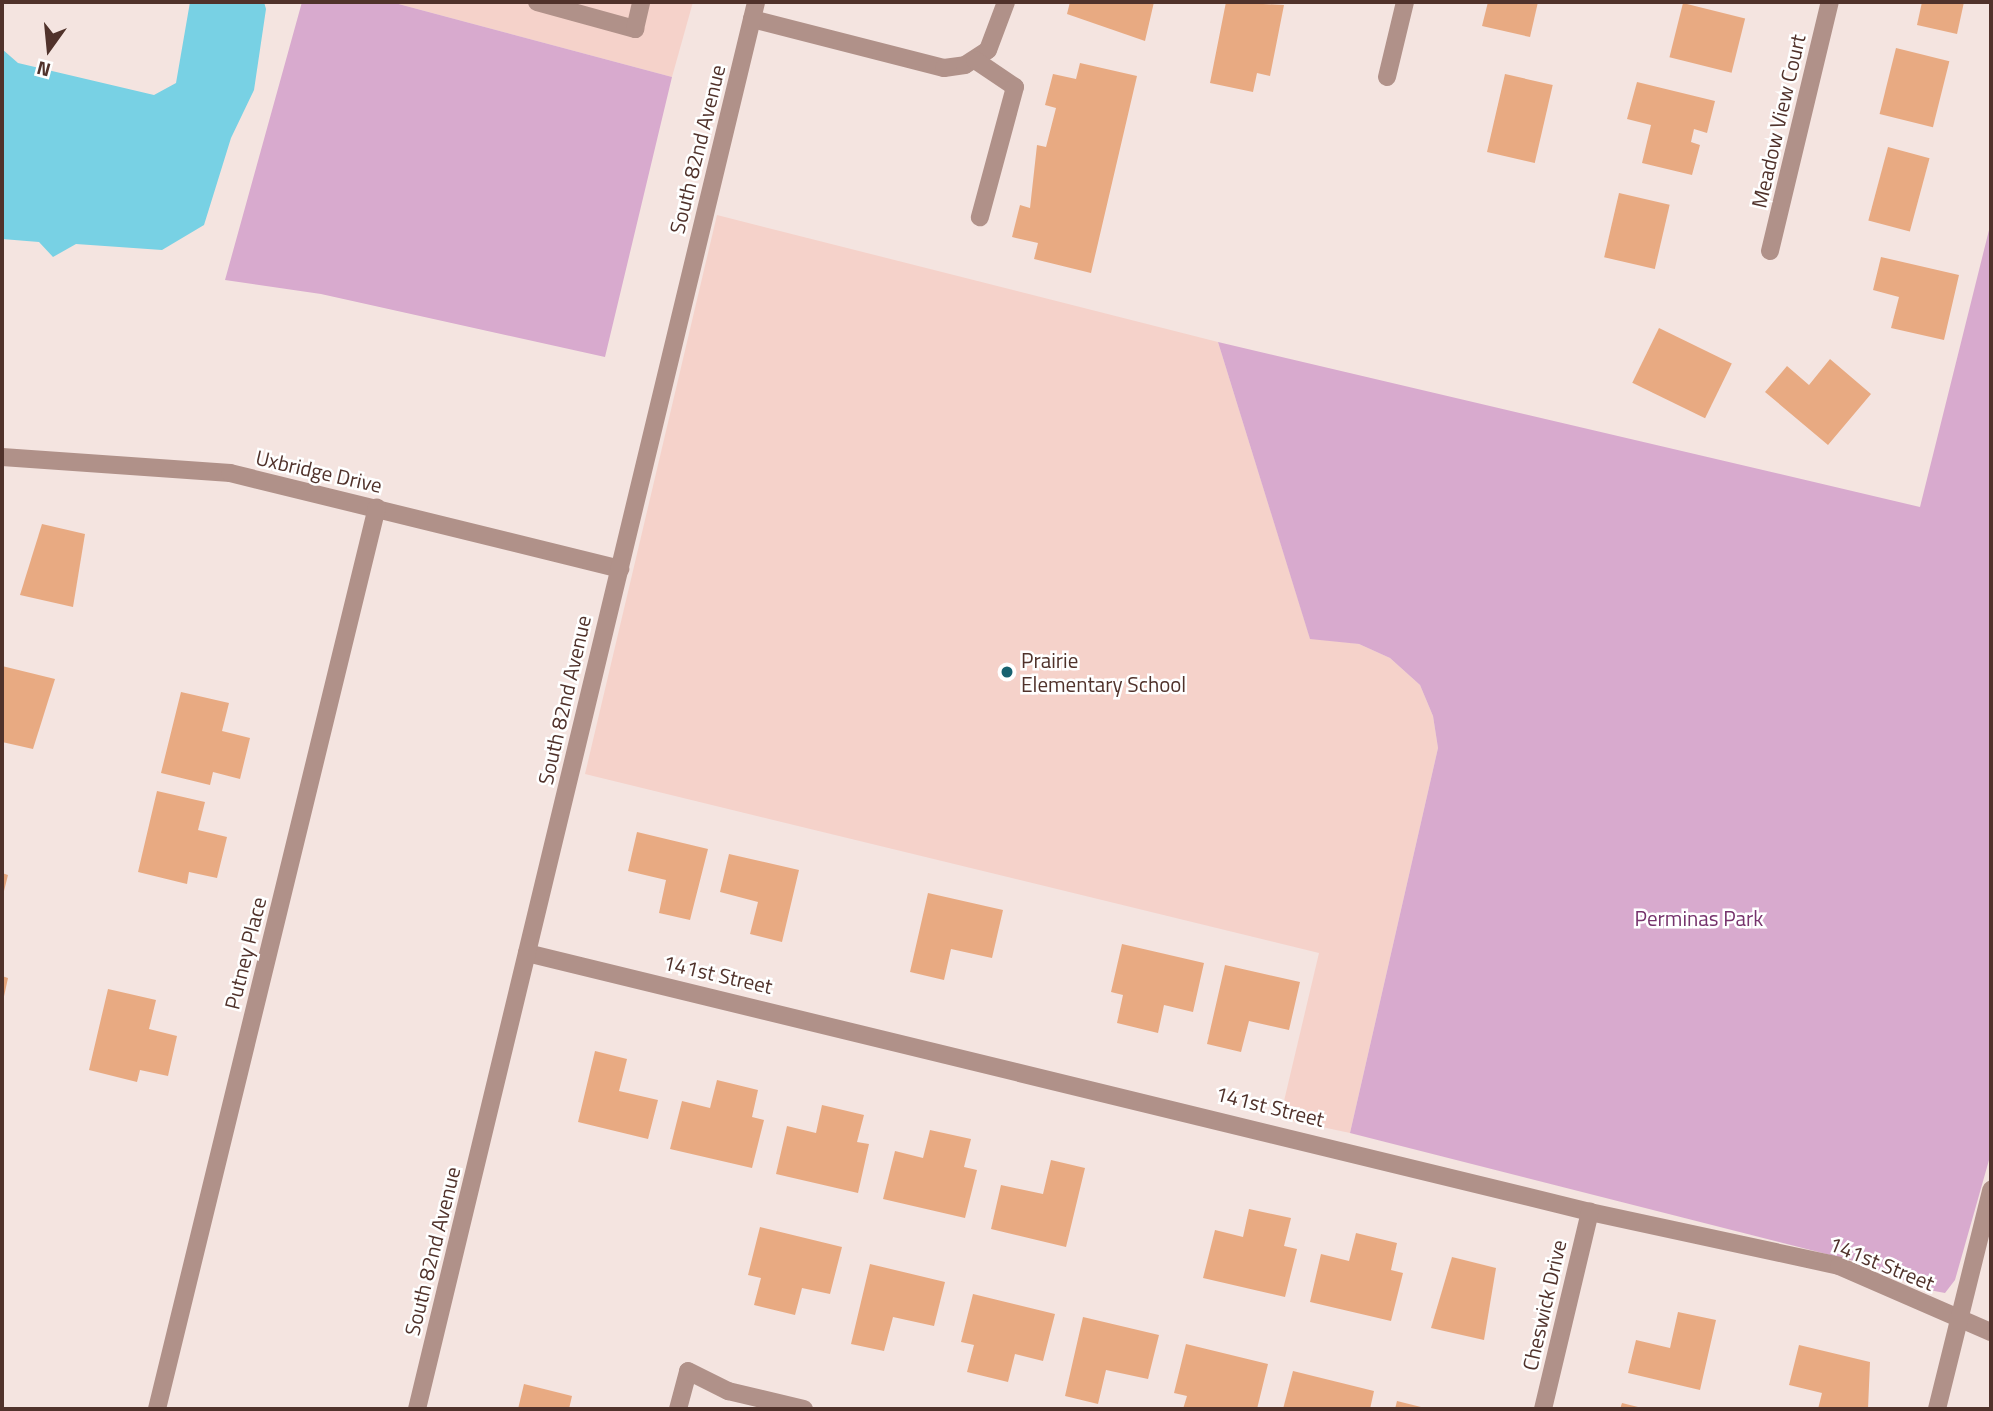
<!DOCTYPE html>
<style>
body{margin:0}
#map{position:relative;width:1993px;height:1411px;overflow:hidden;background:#f4e4e0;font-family:"Titillium Web",sans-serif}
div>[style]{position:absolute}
.built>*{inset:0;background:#f5d2ca}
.green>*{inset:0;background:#d8aace}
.water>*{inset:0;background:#78d1e4}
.building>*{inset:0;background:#e8aa82;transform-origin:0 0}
.minor>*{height:18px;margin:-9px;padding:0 9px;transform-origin:9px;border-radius:9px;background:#b09189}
.dots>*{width:19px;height:19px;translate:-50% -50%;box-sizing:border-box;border:4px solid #fff;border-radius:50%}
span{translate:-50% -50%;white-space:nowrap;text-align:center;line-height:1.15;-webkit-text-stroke:5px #fff;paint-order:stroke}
.street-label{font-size:21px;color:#50322b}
.poi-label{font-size:21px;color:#50322b}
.left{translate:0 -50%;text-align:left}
.park-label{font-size:21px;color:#76336c}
.frame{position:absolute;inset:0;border:4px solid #50322b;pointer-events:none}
.north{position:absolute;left:14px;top:14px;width:70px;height:70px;-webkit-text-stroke:5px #fff;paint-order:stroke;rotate:195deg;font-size:19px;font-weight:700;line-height:28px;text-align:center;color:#50322b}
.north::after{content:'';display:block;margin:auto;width:24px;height:32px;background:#50322b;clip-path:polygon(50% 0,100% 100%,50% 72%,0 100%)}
</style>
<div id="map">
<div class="built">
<div style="clip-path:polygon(391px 2px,693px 2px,672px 77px)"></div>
<div style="clip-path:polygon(717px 215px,1218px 342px,1310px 638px,1359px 644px,1390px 658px,1420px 685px,1433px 716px,1438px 748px,1350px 1133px,1280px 1118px,1319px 953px,585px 774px)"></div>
</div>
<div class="green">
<div style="clip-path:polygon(302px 2px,391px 2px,672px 77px,605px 357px,321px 294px,225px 280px)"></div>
<div style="clip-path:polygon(1991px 222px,1991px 1153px,1955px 1280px,1945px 1293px,1924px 1289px,1862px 1263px,1350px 1133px,1438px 748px,1433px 716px,1420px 685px,1390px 658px,1359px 644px,1310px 639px,1218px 342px,1920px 507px)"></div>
</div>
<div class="water">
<div style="clip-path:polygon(190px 2px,264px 2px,266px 9px,254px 90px,231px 138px,204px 225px,162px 250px,76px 244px,53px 257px,39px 242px,2px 239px,2px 49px,18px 63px,154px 95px,176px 83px)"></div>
</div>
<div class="building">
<div style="clip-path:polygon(1070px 2px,1154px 2px,1145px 41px,1067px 14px)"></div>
<div style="clip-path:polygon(1226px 2px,1284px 5px,1270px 76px,1257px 73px,1253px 92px,1210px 83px)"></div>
<div style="clip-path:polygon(1488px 2px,1538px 2px,1530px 37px,1482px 26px)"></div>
<div style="clip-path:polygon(1922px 2px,1964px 2px,1957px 34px,1917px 25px)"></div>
<div style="left:1683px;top:3px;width:64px;height:56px;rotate:14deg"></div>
<div style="left:1896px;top:48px;width:55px;height:68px;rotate:14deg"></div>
<div style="clip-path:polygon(1080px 63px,1137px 76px,1091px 273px,1034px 259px,1038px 243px,1012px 237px,1020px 205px,1030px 208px,1037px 145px,1046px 147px,1056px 108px,1045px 105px,1053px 74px,1076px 79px)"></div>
<div style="left:1505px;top:74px;width:49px;height:80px;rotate:13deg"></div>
<div style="clip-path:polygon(1637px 82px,1715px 101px,1707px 133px,1694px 129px,1691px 142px,1700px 145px,1692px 175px,1642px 163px,1651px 125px,1627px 119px)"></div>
<div style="left:1888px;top:147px;width:43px;height:76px;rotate:15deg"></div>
<div style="left:1619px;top:193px;width:52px;height:66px;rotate:13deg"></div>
<div style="clip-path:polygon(1881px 257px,1959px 275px,1944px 340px,1891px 328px,1899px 297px,1873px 290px)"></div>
<div style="left:1659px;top:328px;width:81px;height:61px;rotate:26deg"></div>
<div style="clip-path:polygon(1830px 359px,1871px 394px,1828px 445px,1765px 392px,1787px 366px,1809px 385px)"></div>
<div style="clip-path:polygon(42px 524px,85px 534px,73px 607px,20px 595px)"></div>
<div style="clip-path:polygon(2px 666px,55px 679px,33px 749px,2px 742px)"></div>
<div style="clip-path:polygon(181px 692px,229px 703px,222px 731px,250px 738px,240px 779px,213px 772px,210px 785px,161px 773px)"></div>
<div style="clip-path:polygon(157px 791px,205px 802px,198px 830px,227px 837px,217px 878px,189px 872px,187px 884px,138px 872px)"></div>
<div style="clip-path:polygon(637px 832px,708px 849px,690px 920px,659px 913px,666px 880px,628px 871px)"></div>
<div style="clip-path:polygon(729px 854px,799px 870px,782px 942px,750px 934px,758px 902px,720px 892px)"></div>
<div style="clip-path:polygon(2px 873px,8px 875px,3px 895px,2px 895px)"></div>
<div style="clip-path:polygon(928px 893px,1003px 910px,992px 958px,951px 949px,944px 980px,910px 972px)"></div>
<div style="clip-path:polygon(1122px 944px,1204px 963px,1193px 1012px,1164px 1005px,1158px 1033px,1117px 1023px,1123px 995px,1111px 992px)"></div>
<div style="clip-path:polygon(1225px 965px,1300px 982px,1289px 1030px,1249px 1021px,1241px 1052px,1207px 1044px)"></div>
<div style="clip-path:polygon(2px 976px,8px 978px,3px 1001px,2px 1001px)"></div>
<div style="clip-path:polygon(108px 989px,156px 1000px,149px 1029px,177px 1036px,168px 1076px,140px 1070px,137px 1082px,89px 1070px)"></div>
<div style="clip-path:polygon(595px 1051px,627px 1059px,619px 1091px,658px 1100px,648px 1139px,578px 1122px)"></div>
<div style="clip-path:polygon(717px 1080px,758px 1090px,752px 1117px,764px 1120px,752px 1168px,670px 1149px,682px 1101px,710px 1108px)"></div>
<div style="clip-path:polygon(822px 1105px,864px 1115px,857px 1142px,869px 1144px,858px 1193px,776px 1174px,787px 1126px,816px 1133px)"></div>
<div style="clip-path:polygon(930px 1130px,971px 1139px,964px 1167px,977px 1170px,965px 1218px,883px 1199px,895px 1151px,923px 1158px)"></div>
<div style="clip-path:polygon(1051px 1160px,1085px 1168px,1066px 1247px,991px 1229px,1001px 1185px,1043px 1194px)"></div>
<div style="clip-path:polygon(1249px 1209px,1291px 1218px,1284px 1246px,1297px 1249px,1285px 1297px,1203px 1278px,1215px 1230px,1243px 1237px)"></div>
<div style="clip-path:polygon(760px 1227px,842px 1247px,830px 1294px,802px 1288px,795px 1315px,754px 1305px,761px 1278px,748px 1275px)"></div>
<div style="clip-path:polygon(1356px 1233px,1397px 1243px,1391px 1270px,1403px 1273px,1391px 1321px,1310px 1302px,1321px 1254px,1349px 1261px)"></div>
<div style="clip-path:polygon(1452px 1257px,1496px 1268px,1484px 1340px,1431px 1328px)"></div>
<div style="clip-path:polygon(870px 1264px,945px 1282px,934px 1326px,893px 1317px,884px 1351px,851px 1344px)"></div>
<div style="clip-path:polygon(973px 1294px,1055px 1314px,1043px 1361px,1015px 1354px,1008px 1382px,967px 1372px,974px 1345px,961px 1342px)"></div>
<div style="clip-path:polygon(1678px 1312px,1716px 1320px,1700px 1390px,1628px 1373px,1636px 1340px,1670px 1348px)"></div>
<div style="clip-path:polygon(1083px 1317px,1159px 1335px,1148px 1379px,1106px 1370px,1098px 1404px,1065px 1396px)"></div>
<div style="clip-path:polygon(1186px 1344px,1268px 1364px,1257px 1409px,1183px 1409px,1187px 1396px,1174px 1393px)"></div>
<div style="clip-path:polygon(1799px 1345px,1870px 1362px,1868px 1409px,1818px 1409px,1822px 1393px,1789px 1385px)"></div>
<div style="clip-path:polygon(1293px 1371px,1374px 1391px,1370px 1409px,1283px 1409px)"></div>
<div style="clip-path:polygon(524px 1384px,572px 1396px,569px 1409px,518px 1409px)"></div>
<div style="clip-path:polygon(1397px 1401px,1425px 1408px,1425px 1409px,1395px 1409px)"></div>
<div style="clip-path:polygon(1622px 1403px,1642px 1408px,1642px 1409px,1620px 1409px)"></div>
</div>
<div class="minor">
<div style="left:537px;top:2px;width:102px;rotate:15.4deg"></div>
<div style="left:635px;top:29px;width:28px;rotate:-77deg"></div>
<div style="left:752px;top:19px;width:198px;rotate:14.3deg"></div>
<div style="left:944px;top:68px;width:21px;rotate:-8deg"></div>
<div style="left:965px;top:65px;width:27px;rotate:-33deg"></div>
<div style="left:988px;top:50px;width:51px;rotate:-69.4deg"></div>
<div style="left:975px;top:60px;width:48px;rotate:34deg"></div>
<div style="left:1015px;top:87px;width:135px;rotate:105.1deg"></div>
<div style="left:1387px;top:77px;width:77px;rotate:-76.5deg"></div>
<div style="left:1770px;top:251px;width:256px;rotate:-76.5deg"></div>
<div style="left:2px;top:457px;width:229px;rotate:4deg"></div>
<div style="left:230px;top:473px;width:402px;rotate:13.8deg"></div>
<div style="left:527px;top:953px;width:1094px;rotate:13.69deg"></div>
<div style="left:1590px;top:1212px;width:255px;rotate:12.2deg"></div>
<div style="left:1839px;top:1266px;width:166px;rotate:23.5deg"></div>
<div style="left:157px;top:1409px;width:928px;rotate:-76.29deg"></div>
<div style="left:417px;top:1409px;width:1447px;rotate:-76.45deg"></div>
<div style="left:678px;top:1409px;width:39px;rotate:-75deg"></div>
<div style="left:688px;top:1371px;width:45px;rotate:26.6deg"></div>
<div style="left:728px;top:1391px;width:78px;rotate:13.3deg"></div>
<div style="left:1543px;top:1409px;width:203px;rotate:-76.6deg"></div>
<div style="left:1937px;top:1409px;width:226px;rotate:-76.1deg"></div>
</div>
<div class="dots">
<div style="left:1007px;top:672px;background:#17616f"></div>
</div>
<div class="street-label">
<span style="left:1778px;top:121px;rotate:-77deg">Meadow View Court</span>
<span style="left:697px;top:149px;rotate:-76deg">South 82nd Avenue</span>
<span style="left:319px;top:471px;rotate:13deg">Uxbridge Drive</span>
<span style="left:564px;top:700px;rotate:-77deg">South 82nd Avenue</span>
<span style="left:245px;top:953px;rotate:-76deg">Putney Place</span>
<span style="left:718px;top:974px;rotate:13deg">141st Street</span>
<span style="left:1270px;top:1106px;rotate:14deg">141st Street</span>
<span style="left:432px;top:1251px;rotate:-76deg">South 82nd Avenue</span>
<span style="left:1882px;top:1263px;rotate:22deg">141st Street</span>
<span style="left:1544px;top:1305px;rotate:-77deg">Cheswick Drive</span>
</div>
<div class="poi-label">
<span class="left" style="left:1021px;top:672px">Prairie<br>Elementary School</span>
</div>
<div class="park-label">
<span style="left:1699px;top:918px">Perminas Park</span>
</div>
<div class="frame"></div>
<div class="north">N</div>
</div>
